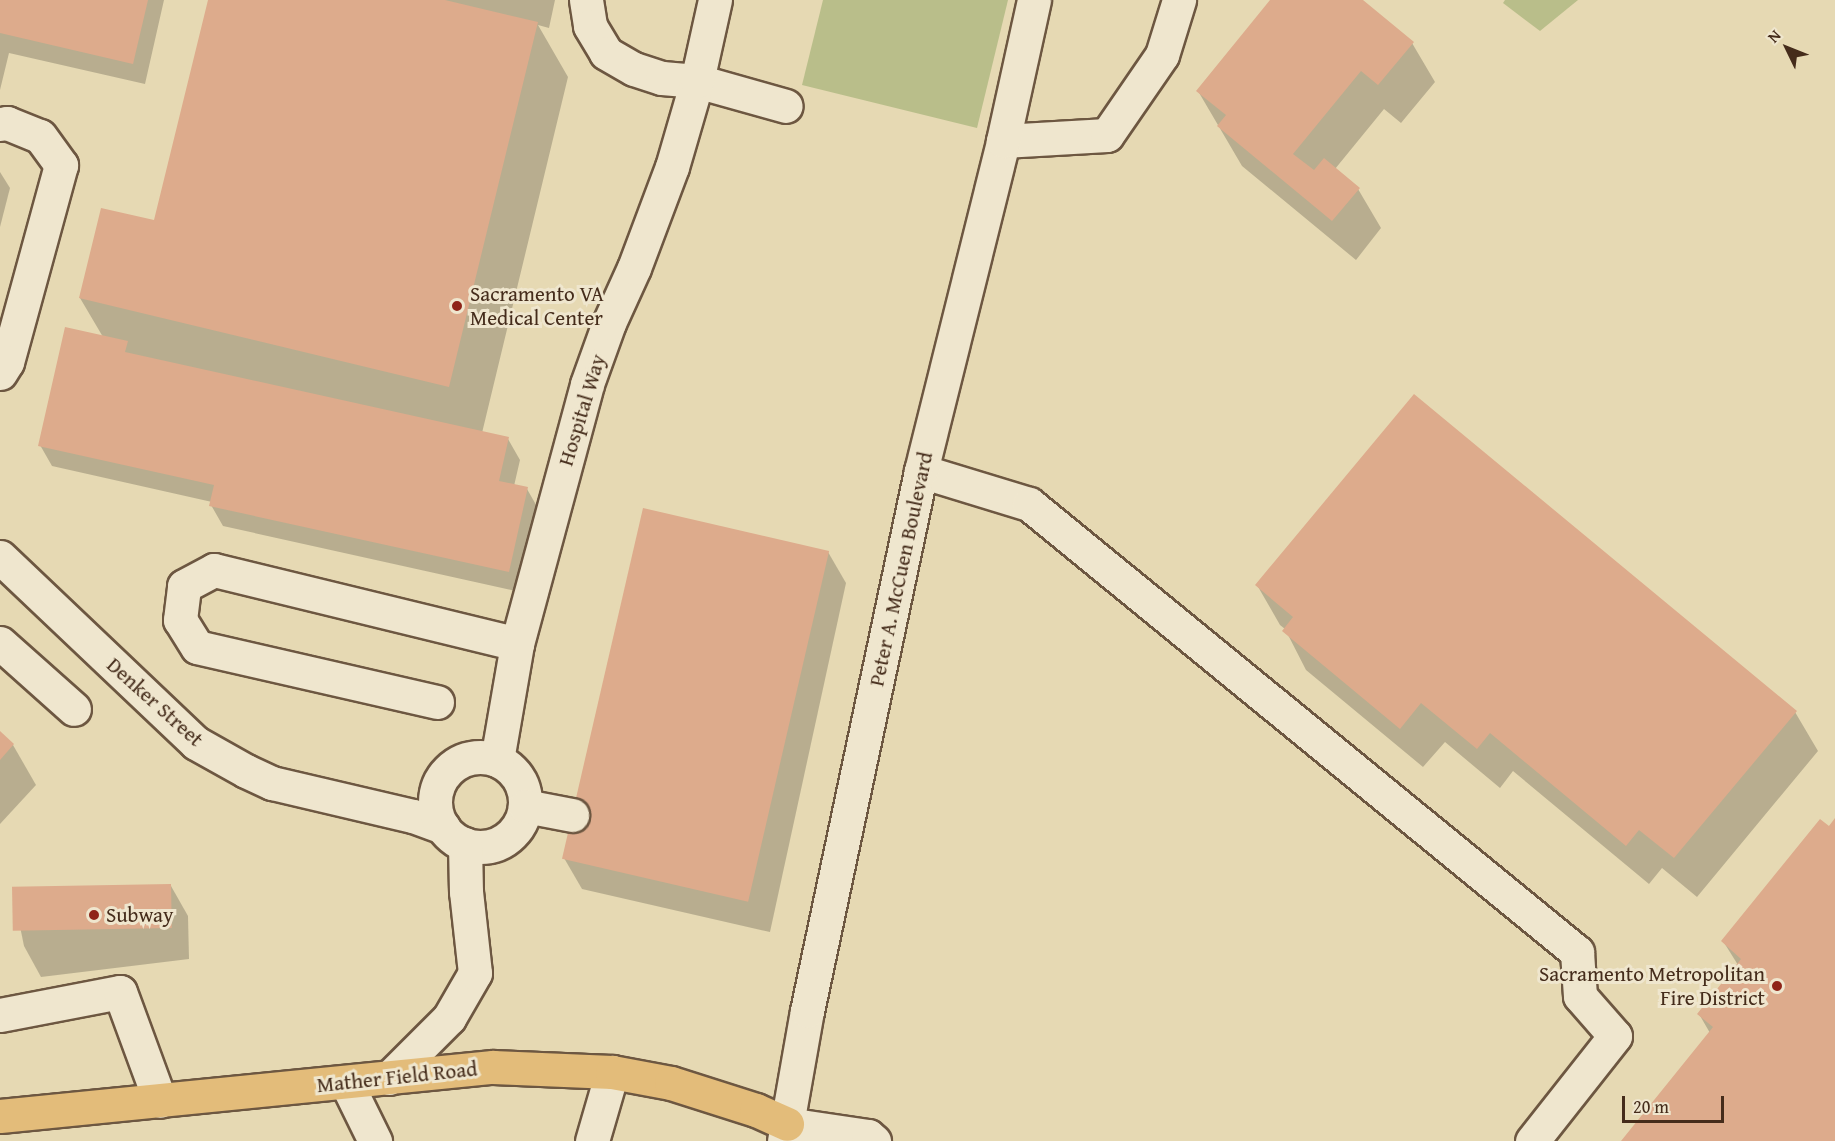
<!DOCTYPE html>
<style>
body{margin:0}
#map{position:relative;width:1835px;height:1141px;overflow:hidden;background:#e6d9b3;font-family:"Gentium Book Plus",serif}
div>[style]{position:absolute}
.green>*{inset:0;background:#b9be8a}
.shadow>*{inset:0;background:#0003}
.building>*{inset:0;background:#ddab8c;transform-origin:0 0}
.roads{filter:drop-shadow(2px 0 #6d5741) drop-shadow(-2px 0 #6d5741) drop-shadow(0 2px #6d5741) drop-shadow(0 -2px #6d5741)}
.minor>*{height:33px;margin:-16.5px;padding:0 16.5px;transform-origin:16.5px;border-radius:16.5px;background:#efe6ce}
.minor>.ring{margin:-16.5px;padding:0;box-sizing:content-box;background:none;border:33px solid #efe6ce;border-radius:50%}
.major>*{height:33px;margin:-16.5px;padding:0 16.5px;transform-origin:16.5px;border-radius:16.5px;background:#e3bc7a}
.dots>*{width:16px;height:16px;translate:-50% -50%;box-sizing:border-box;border:3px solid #efe6ce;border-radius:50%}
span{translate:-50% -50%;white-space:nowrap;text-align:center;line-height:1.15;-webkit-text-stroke:6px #efe6ce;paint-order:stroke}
.poi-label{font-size:21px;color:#452c1b}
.left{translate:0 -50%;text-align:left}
.right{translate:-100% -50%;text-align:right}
.street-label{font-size:21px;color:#452c1b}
.north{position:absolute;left:1757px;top:18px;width:60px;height:60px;-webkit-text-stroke:4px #efe6ce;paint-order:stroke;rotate:313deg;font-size:16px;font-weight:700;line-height:24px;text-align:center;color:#452c1b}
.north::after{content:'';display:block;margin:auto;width:21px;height:27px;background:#452c1b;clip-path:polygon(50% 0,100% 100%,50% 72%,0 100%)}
.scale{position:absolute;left:1622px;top:1096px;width:102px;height:27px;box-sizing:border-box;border:3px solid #452c1b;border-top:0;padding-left:8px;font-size:18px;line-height:21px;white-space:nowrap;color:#452c1b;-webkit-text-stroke:4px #efe6ce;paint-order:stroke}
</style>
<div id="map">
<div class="green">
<div style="clip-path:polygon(823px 0,1008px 0,977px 128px,802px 85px)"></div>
<div style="clip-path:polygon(1505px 0,1578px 0,1540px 31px,1503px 3px)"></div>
</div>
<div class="shadow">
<div style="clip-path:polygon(0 0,164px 0,145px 84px,9px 53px,0 90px)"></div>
<div style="clip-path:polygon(209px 0,555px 0,549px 28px,538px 25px,568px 77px,482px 433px,508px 439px,520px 460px,514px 486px,527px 489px,539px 510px,520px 592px,223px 526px,211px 505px,212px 502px,52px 466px,40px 445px,103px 337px,80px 298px,155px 222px)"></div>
<div style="clip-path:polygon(1272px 0,1360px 0,1412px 43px,1435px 82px,1401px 123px,1384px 109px,1335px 169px,1358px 189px,1381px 228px,1356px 260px,1242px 166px,1198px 91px)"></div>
<div style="clip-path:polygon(0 172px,10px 188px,0 227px)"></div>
<div style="clip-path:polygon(828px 552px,846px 583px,770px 932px,582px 889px,564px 858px)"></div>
<div style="clip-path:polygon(1257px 585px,1795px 712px,1818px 751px,1697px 897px,1662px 868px,1649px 884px,1513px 771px,1500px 788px,1445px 742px,1423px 767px,1306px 670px,1285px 629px,1280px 625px)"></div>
<div style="clip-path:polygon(0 733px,13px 745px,36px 785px,0 824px)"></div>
<div style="clip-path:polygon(1835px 820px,1835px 1141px,1623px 1141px,1710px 1033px,1699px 1014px,1738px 965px,1723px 941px)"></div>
<div style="clip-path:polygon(171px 886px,188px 916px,189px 959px,41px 977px,24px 946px,15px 902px)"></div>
</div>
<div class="building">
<div style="clip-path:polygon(0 0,148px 0,133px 64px,0 33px)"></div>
<div style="clip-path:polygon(208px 0,445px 0,538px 22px,449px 387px,79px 298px,101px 208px,154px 220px)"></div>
<div style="clip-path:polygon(1270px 0,1363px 0,1414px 42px,1378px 85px,1361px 71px,1293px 154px,1314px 170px,1324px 158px,1360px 188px,1332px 221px,1217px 126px,1226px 115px,1196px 91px)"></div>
<div style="clip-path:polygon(65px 327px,128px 341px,125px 352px,509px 437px,499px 481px,528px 487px,509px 572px,209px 506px,214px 485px,38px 446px)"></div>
<div style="clip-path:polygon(1414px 394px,1797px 711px,1674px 858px,1639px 830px,1626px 846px,1490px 733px,1477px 749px,1421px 703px,1400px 729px,1282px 631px,1293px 617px,1255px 585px)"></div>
<div style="left:643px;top:508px;width:191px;height:360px;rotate:13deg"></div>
<div style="clip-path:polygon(0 731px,14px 744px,0 760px)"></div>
<div style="clip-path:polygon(1835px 818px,1835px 1141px,1621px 1141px,1713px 1027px,1697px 1014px,1741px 959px,1721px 941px,1820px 819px,1829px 826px)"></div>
<div style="left:171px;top:884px;width:44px;height:159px;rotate:89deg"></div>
</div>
<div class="roads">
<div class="minor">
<div style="left:586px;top:0;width:26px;rotate:81deg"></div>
<div style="left:590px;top:26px;width:31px;rotate:59deg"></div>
<div style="left:606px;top:53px;width:32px;rotate:30deg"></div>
<div style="left:634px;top:69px;width:29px;rotate:18deg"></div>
<div style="left:662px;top:78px;width:35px;rotate:5deg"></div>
<div style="left:697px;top:81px;width:92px;rotate:15.7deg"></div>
<div style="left:0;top:124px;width:7px;rotate:-8deg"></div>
<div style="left:7px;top:123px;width:35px;rotate:22deg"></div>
<div style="left:40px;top:136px;width:36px;rotate:54deg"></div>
<div style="left:61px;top:165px;width:204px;rotate:105.3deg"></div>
<div style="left:7px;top:362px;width:13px;rotate:122deg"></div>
<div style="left:1003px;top:141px;width:104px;rotate:-3.3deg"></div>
<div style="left:1107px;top:135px;width:97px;rotate:-55.5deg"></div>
<div style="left:1162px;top:55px;width:58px;rotate:-72.8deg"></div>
<div style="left:921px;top:471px;width:113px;rotate:17deg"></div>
<div style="left:1029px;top:504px;width:708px;rotate:39.27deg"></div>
<div style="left:1577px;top:952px;width:44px;rotate:86.1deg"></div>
<div style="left:1580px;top:996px;width:53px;rotate:48.8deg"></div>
<div style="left:1615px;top:1036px;width:134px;rotate:128.3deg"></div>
<div style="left:0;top:557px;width:270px;rotate:43.5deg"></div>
<div style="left:196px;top:743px;width:57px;rotate:29.2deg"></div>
<div style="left:246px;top:771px;width:29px;rotate:25deg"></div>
<div style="left:272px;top:783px;width:145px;rotate:13.2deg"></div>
<div style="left:413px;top:816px;width:32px;rotate:20deg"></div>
<div style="left:0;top:643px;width:99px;rotate:41.7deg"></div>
<div style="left:437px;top:702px;width:246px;rotate:-167.1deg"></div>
<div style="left:197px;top:647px;width:32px;rotate:-122deg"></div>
<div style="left:180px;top:620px;width:34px;rotate:-83deg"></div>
<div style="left:184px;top:586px;width:34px;rotate:-28deg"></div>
<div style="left:214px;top:570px;width:312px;rotate:13.7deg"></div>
<div class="ring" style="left:435px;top:757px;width:57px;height:57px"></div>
<div style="left:497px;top:760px;width:118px;rotate:-80.2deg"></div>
<div style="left:517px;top:644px;width:269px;rotate:-74.9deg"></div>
<div style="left:587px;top:384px;width:65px;rotate:-70.2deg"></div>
<div style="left:609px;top:323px;width:60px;rotate:-65.6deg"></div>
<div style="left:634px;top:268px;width:108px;rotate:-69.4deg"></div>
<div style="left:672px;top:167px;width:90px;rotate:-73.8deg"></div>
<div style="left:697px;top:81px;width:83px;rotate:-77.5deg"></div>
<div style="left:525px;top:806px;width:48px;rotate:10.8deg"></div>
<div style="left:0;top:1015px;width:122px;rotate:-10.9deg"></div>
<div style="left:120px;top:992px;width:116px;rotate:69.8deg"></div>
<div style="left:389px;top:1078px;width:85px;rotate:-45deg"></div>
<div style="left:449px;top:1018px;width:52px;rotate:-60deg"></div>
<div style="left:475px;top:973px;width:81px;rotate:-96.3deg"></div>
<div style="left:466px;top:892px;width:48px;rotate:-91.2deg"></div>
<div style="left:346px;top:1082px;width:66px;rotate:63.8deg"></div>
<div style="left:787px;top:1124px;width:82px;rotate:8.4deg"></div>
<div style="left:868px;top:1136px;width:8px;rotate:40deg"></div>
<div style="left:592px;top:1141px;width:72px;rotate:-73.8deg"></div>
<div style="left:784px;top:1141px;width:132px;rotate:-80deg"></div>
<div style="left:807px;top:1011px;width:552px;rotate:-78.08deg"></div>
<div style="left:921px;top:471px;width:340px;rotate:-76deg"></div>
<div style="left:1003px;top:141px;width:144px;rotate:-77.6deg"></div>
</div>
<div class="major">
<div style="left:0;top:1116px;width:495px;rotate:-5.7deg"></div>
<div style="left:493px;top:1067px;width:119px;rotate:2.4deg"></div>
<div style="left:612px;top:1072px;width:60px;rotate:10.6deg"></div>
<div style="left:671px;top:1083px;width:89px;rotate:17.6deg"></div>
<div style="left:756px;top:1110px;width:34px;rotate:24deg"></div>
</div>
</div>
<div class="dots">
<div style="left:457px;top:306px;background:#8f2418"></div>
<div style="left:94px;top:915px;background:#8f2418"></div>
<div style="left:1777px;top:986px;background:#8f2418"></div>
</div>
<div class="poi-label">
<span class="left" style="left:470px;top:306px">Sacramento VA<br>Medical Center</span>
<span class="left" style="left:106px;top:915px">Subway</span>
<span class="right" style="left:1765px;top:986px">Sacramento Metropolitan<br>Fire District</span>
</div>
<div class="street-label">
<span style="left:582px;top:410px;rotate:-73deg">Hospital Way</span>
<span style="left:901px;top:569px;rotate:-78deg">Peter A. McCuen Boulevard</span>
<span style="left:155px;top:702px;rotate:42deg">Denker Street</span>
<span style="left:397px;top:1077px;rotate:-6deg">Mather Field Road</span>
</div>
<div class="north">N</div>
<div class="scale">20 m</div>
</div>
